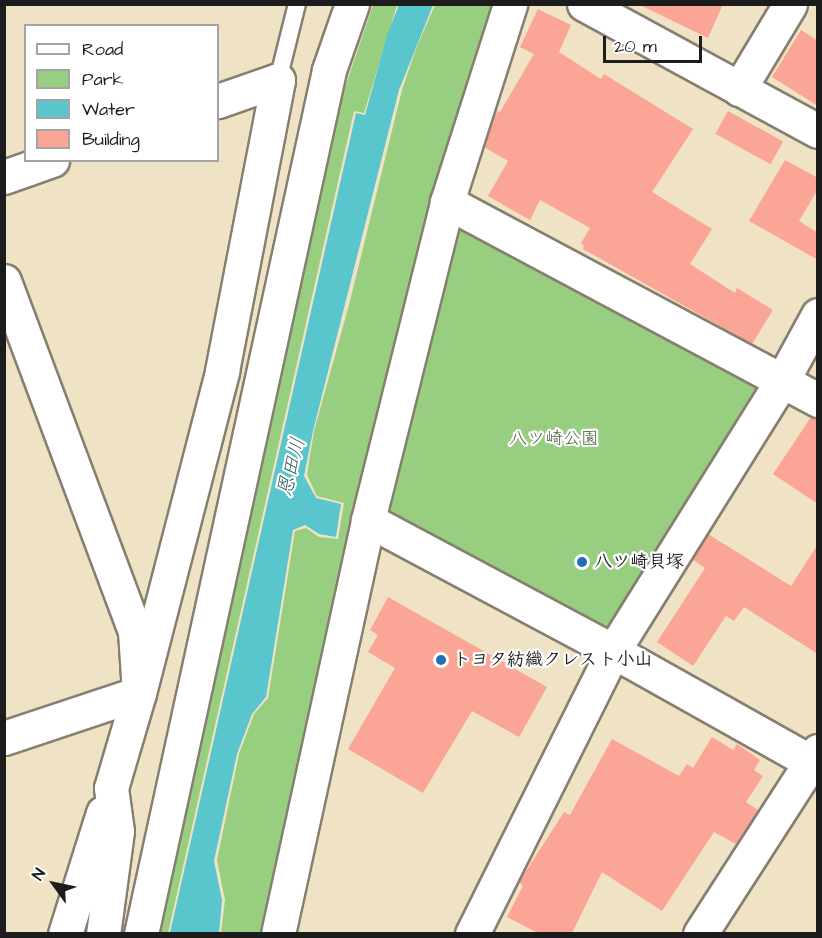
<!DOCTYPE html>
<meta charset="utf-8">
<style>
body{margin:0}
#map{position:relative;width:822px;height:938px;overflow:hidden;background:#f0e2c5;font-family:"Architects Daughter","Klee One",sans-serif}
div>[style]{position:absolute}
.green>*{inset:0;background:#98ce7f}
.water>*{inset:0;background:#58c6cc}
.building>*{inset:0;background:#fba597;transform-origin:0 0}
.roads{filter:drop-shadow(2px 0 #867f70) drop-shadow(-2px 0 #867f70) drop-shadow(0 2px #867f70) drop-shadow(0 -2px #867f70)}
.service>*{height:16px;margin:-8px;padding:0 8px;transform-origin:8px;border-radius:8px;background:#fff}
.minor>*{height:33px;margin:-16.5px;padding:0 16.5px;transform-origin:16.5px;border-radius:16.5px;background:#fff}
.dots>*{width:16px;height:16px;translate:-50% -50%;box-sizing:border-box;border:3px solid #fff;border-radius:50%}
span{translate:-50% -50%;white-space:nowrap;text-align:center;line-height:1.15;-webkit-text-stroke:4.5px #fff;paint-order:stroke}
.park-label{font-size:18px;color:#4e6344}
.poi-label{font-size:18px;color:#1c1c1c;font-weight:700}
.left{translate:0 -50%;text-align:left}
.water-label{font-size:20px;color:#346062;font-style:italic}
.frame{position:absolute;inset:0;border:6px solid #1c1c1c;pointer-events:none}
.legend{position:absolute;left:24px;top:24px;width:195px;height:138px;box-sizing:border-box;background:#fff;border:2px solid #a4a4a4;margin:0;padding:8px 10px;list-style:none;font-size:18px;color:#1c1c1c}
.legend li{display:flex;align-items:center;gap:12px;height:30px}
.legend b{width:30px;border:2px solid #a4a4a4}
.north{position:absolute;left:24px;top:854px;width:60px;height:60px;-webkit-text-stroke:4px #fff;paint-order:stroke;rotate:303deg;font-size:16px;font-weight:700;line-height:24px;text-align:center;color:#1c1c1c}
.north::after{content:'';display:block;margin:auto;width:21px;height:27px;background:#1c1c1c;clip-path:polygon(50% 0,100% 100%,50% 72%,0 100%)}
.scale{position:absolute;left:603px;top:36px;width:99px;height:27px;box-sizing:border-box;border:3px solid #1c1c1c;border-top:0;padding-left:8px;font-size:18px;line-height:21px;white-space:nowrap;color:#1c1c1c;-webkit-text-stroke:4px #fff;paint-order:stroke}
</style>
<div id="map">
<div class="green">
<div style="clip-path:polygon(373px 5px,397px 5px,364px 113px,354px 111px,168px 933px,158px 934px,243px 555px,337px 111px)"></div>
<div style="clip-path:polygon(435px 5px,493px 5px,265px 933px,221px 933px,225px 900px,217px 860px,239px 754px,254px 714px,268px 698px,295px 531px,306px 528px,319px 537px,338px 539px,344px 503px,317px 496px,307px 475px,314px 431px,349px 305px,402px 90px,417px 46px)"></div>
<div style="clip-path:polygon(457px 226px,759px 387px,606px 631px,389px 510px)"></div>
</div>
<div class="water">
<div style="clip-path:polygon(399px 5px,433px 5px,399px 90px,313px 431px,304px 476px,316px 498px,341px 504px,336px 537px,319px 534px,305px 525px,293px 530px,266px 697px,252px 714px,237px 754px,214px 861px,222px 900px,219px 933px,170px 933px,356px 113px,365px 115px,388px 32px)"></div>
</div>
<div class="building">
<div style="clip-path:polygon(638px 4px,723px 4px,708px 38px)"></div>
<div style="clip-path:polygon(538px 9px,571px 25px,559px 52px,601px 79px,604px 74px,693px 129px,652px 192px,712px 229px,690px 264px,735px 293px,737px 288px,773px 310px,752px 344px,583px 249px,584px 246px,581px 243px,590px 228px,540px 200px,530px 220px,488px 196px,508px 161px,484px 147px,494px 117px,498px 111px,500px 112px,534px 54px,520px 47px)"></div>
<div style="clip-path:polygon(801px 30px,818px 41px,818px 106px,772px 77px)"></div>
<div style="left:728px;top:111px;width:63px;height:26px;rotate:29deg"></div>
<div style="clip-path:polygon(785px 160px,818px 178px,818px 189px,799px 221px,818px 233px,818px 260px,749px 221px)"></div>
<div style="clip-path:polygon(811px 417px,818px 419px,818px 504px,773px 474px)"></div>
<div style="clip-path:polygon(708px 534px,791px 586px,818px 544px,818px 654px,744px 607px,734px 621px,726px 616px,693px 666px,657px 642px,705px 568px,692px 559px)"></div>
<div style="clip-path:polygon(388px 597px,547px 687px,519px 737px,472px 711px,423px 793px,348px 749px,395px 668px,368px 652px,378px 635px,370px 630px)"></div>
<div style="clip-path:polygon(712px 737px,733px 750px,737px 744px,760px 760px,754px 770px,763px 776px,746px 802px,758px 810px,736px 844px,714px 832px,662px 911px,602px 872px,572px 933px,538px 933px,507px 917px,523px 886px,519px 882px,564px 812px,570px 815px,612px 739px,679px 776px,687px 764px,693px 768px)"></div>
</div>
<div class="roads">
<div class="service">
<div style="left:278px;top:80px;width:78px;rotate:-76deg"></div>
</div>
<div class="minor">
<div style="left:584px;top:4px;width:266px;rotate:28.5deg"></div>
<div style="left:739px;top:89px;width:99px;rotate:-59deg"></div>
<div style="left:4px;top:177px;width:51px;rotate:-19.5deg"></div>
<div style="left:447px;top:202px;width:421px;rotate:28.1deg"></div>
<div style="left:4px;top:281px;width:374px;rotate:69.5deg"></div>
<div style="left:135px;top:631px;width:62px;rotate:86.3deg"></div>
<div style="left:139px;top:693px;width:99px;rotate:106.4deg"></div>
<div style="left:111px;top:788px;width:43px;rotate:82.1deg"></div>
<div style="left:117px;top:831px;width:104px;rotate:97.7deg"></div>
<div style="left:368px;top:520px;width:278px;rotate:28.1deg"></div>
<div style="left:613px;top:651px;width:227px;rotate:29.3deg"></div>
<div style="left:4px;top:738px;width:142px;rotate:-18.4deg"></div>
<div style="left:139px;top:693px;width:333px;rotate:-75.5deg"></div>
<div style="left:222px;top:371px;width:296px;rotate:-79.1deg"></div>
<div style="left:278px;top:80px;width:64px;rotate:160.7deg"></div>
<div style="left:65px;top:934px;width:127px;rotate:-72.6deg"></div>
<div style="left:141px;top:934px;width:884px;rotate:-77.72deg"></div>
<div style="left:329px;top:70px;width:70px;rotate:-70.8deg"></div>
<div style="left:278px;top:934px;width:424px;rotate:-77.7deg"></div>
<div style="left:368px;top:520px;width:328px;rotate:-76deg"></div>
<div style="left:447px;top:202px;width:208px;rotate:-72.3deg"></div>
<div style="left:472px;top:934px;width:316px;rotate:-63.5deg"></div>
<div style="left:613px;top:651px;width:319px;rotate:-58deg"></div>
<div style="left:782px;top:381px;width:75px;rotate:-61.4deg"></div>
<div style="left:700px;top:934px;width:218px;rotate:-57.2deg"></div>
</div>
</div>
<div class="dots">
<div style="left:582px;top:562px;background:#1f6fb2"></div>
<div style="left:441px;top:660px;background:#1f6fb2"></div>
</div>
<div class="park-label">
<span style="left:554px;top:439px">八ツ崎公園</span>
</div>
<div class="poi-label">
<span class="left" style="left:594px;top:562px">八ツ崎貝塚</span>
<span class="left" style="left:453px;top:660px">トヨタ紡織クレスト小山</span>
</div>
<div class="water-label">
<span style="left:292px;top:467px;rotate:-76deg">恩田川</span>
</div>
<div class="frame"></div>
<ul class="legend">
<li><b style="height:8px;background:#fff"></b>Road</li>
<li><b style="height:16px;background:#98ce7f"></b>Park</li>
<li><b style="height:16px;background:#58c6cc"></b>Water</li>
<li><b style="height:16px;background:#fba597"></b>Building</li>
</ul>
<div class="north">N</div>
<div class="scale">20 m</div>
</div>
